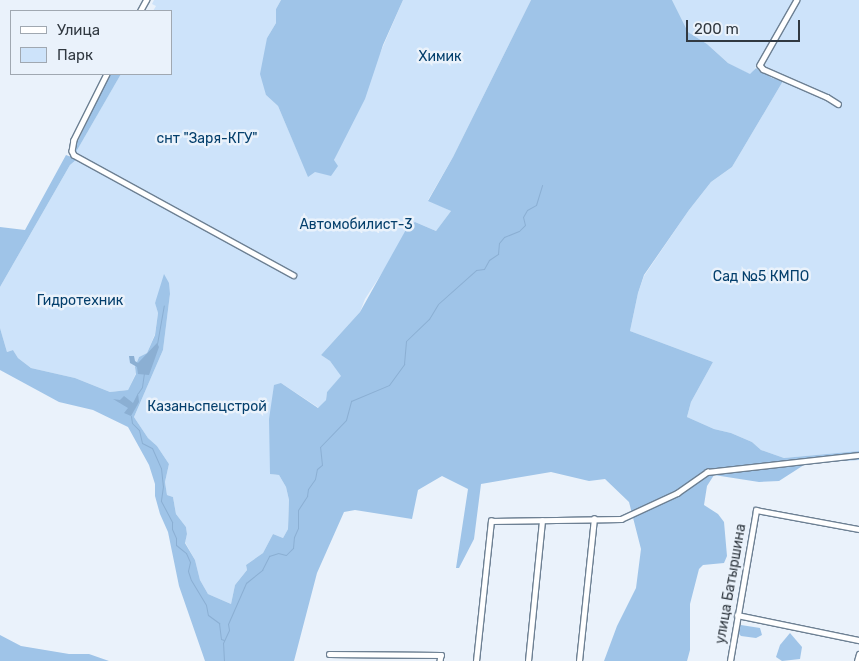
<!DOCTYPE html>
<meta charset="utf-8">
<style>
body{margin:0}
#map{position:relative;width:859px;height:661px;overflow:hidden;background:#eaf2fb;font-family:Rubik,sans-serif}
div>[style]{position:absolute}
.green>*{inset:0;background:#cde3fa}
.forest>*{inset:0;background:#9fc4e8}
.water>*{inset:0;background:#8bafd3}
.stream>*{height:1px;margin:-0.5px;padding:0 0.5px;transform-origin:0.5px;border-radius:0.5px;background:#8bafd3}
.roads{filter:drop-shadow(1px 0 #6d8093) drop-shadow(-1px 0 #6d8093) drop-shadow(0 1px #6d8093) drop-shadow(0 -1px #6d8093)}
.minor>*{height:4.5px;margin:-2.25px;padding:0 2.25px;transform-origin:2.25px;border-radius:2.25px;background:#fff}
span{translate:-50% -50%;white-space:nowrap;text-align:center;line-height:1.15;-webkit-text-stroke:5px #eaf2fb;paint-order:stroke}
.park-label{font-size:14px;color:#043f6c}
.street-label{font-size:14px;color:#313941}
.legend{position:absolute;left:10px;top:10px;width:162px;height:65px;box-sizing:border-box;background:#eaf2fb;border:1px solid #a0a8b1;margin:0;padding:6px 9px;list-style:none;font-size:15px;color:#313941}
.legend li{display:flex;align-items:center;gap:10px;height:25px}
.legend b{width:25px;border:1px solid #a0a8b1}
.scale{position:absolute;left:686px;top:20px;width:114px;height:22px;box-sizing:border-box;border:2px solid #313941;border-top:0;padding-left:6px;font-size:15px;line-height:18px;white-space:nowrap;color:#313941;-webkit-text-stroke:4px #eaf2fb;paint-order:stroke}
</style>
<div id="map">
<div class="green">
<div style="clip-path:polygon(154px 0,281px 0,276px 9px,276px 23px,267px 38px,266px 95px,278px 106px,300px 157px,315px 172px,334px 160px,403px 0,531px 0,453px 157px,428px 200px,451px 211px,436px 231px,415px 222px,365px 299px,360px 312px,321px 355px,330px 361px,342px 376px,327px 392px,326px 400px,319px 408px,281px 383px,271px 474px,279px 475px,286px 487px,289px 500px,288px 529px,283px 538px,273px 534px,263px 553px,246px 565px,247px 570px,235px 585px,231px 604px,208px 594px,200px 580px,195px 560px,185px 542px,187px 534px,186px 527px,176px 514px,173px 497px,167px 495px,165px 482px,169px 464px,157px 446px,148px 438px,134px 417px,163px 350px,170px 294px,155px 302px,158px 313px,155px 334px,147px 353px,139px 357px,135px 367px,136px 373px,128px 390px,110px 392px,75px 378px,31px 368px,18px 358px,13px 350px,7px 352px,0 328px,0 287px,70px 165px,77px 159px,294px 278px,295px 274px,97px 166px,76px 152px,121px 74px,171px 74px,171px 11px,153px 11px,156px 6px,152px 4px)"></div>
<div style="clip-path:polygon(672px 0,795px 0,751px 75px,728px 63px,707px 44px,688px 32px)"></div>
<div style="clip-path:polygon(798px 0,859px 0,859px 451px,784px 458px,761px 450px,752px 442px,731px 433px,714px 429px,687px 417px,691px 402px,713px 362px,630px 331px,638px 293px,644px 276px,689px 210px,711px 182px,732px 167px,786px 76px,764px 66px,762px 63px)"></div>
</div>
<div class="forest">
<div style="clip-path:polygon(281px 0,403px 0,383px 45px,365px 99px,334px 160px,338px 166px,331px 176px,315px 172px,308px 177px,278px 106px,266px 95px,260px 74px,267px 38px,276px 23px,276px 9px)"></div>
<div style="clip-path:polygon(531px 0,672px 0,688px 32px,707px 44px,728px 63px,750px 74px,756px 68px,772px 78px,783px 81px,732px 167px,711px 182px,689px 210px,644px 275px,638px 293px,630px 331px,713px 362px,691px 402px,687px 417px,714px 429px,731px 433px,752px 442px,761px 450px,784px 458px,859px 451px,859px 460px,807px 463px,779px 481px,759px 482px,714px 475px,707px 486px,704px 505px,718px 514px,724px 522px,727px 556px,724px 563px,703px 565px,699px 569px,690px 604px,690px 650px,687px 661px,604px 661px,617px 626px,636px 588px,641px 549px,629px 502px,605px 479px,589px 481px,551px 472px,481px 484px,474px 539px,459px 568px,456px 568px,468px 489px,442px 476px,418px 490px,412px 519px,355px 510px,344px 512px,317px 573px,294px 661px,205px 661px,179px 586px,168px 532px,160px 514px,155px 496px,155px 484px,149px 465px,128px 427px,93px 410px,59px 402px,0 370px,0 328px,7px 352px,13px 350px,18px 358px,31px 368px,75px 378px,110px 392px,128px 390px,136px 374px,135px 367px,139px 357px,147px 353px,155px 335px,158px 313px,155px 303px,164px 274px,169px 283px,170px 294px,163px 350px,134px 417px,148px 438px,157px 446px,169px 464px,165px 482px,167px 495px,173px 497px,176px 514px,186px 527px,187px 534px,185px 543px,195px 560px,200px 580px,208px 594px,231px 604px,235px 585px,247px 570px,246px 565px,263px 553px,273px 534px,283px 538px,288px 529px,289px 500px,286px 487px,279px 475px,270px 474px,269px 419px,274px 385px,281px 383px,318px 408px,326px 400px,327px 392px,341px 376px,330px 361px,321px 355px,360px 312px,408px 226px,415px 222px,436px 231px,451px 211px,428px 201px,453px 157px)"></div>
<div style="clip-path:polygon(110px 74px,121px 74px,76px 152px,74px 149px)"></div>
<div style="clip-path:polygon(66px 155px,77px 159px,70px 165px,0 287px,0 227px,25px 230px)"></div>
<div style="clip-path:polygon(741px 625px,760px 628px,762px 635px,756px 638px,741px 636px,735px 630px)"></div>
<div style="clip-path:polygon(790px 633px,802px 647px,800px 659px,782px 661px,776px 657px,780px 645px)"></div>
<div style="clip-path:polygon(0 635px,21px 646px,69px 654px,89px 654px,109px 661px,0 661px)"></div>
</div>
<div class="water">
<div style="clip-path:polygon(157px 343px,159px 347px,149px 375px,138px 374px,137px 367px,130px 363px,129px 356px,134px 356px,135px 361px,138px 363px)"></div>
<div style="clip-path:polygon(138px 393px,139px 402px,131px 416px,124px 413px,128px 408px,113px 399px,120px 400px,124px 396px,133px 403px)"></div>
</div>
<div class="stream">
<div style="left:157px;top:344px;width:39px;rotate:-80deg"></div>
<div style="left:138px;top:393px;width:7px;rotate:-56deg"></div>
<div style="left:142px;top:387px;width:14px;rotate:-82deg"></div>
<div style="left:131px;top:416px;width:7px;rotate:82deg"></div>
<div style="left:132px;top:423px;width:10px;rotate:45deg"></div>
<div style="left:139px;top:430px;width:13px;rotate:77deg"></div>
<div style="left:142px;top:443px;width:11px;rotate:27deg"></div>
<div style="left:152px;top:448px;width:22px;rotate:66deg"></div>
<div style="left:161px;top:468px;width:18px;rotate:84deg"></div>
<div style="left:163px;top:486px;width:15px;rotate:98deg"></div>
<div style="left:161px;top:501px;width:24px;rotate:62deg"></div>
<div style="left:172px;top:522px;width:7px;rotate:90deg"></div>
<div style="left:172px;top:529px;width:10px;rotate:66deg"></div>
<div style="left:176px;top:538px;width:7px;rotate:90deg"></div>
<div style="left:176px;top:545px;width:13px;rotate:39deg"></div>
<div style="left:186px;top:553px;width:10px;rotate:66deg"></div>
<div style="left:190px;top:562px;width:9px;rotate:103deg"></div>
<div style="left:188px;top:571px;width:9px;rotate:72deg"></div>
<div style="left:191px;top:580px;width:29px;rotate:59deg"></div>
<div style="left:206px;top:605px;width:10px;rotate:79deg"></div>
<div style="left:208px;top:615px;width:14px;rotate:36deg"></div>
<div style="left:219px;top:623px;width:16px;rotate:83deg"></div>
<div style="left:221px;top:639px;width:3px;rotate:18deg"></div>
<div style="left:224px;top:661px;width:18px;rotate:-93deg"></div>
<div style="left:223px;top:643px;width:14px;rotate:-65deg"></div>
<div style="left:229px;top:630px;width:6px;rotate:-99deg"></div>
<div style="left:228px;top:624px;width:45px;rotate:-66.3deg"></div>
<div style="left:246px;top:583px;width:21px;rotate:-39deg"></div>
<div style="left:262px;top:570px;width:16px;rotate:-63deg"></div>
<div style="left:269px;top:556px;width:9px;rotate:-18deg"></div>
<div style="left:278px;top:553px;width:8px;rotate:14deg"></div>
<div style="left:286px;top:555px;width:10px;rotate:-45deg"></div>
<div style="left:293px;top:548px;width:11px;rotate:-85deg"></div>
<div style="left:294px;top:537px;width:10px;rotate:-66deg"></div>
<div style="left:298px;top:528px;width:18px;rotate:-90deg"></div>
<div style="left:298px;top:510px;width:17px;rotate:-57deg"></div>
<div style="left:307px;top:496px;width:7px;rotate:-82deg"></div>
<div style="left:308px;top:489px;width:12px;rotate:-55deg"></div>
<div style="left:315px;top:479px;width:10px;rotate:-79deg"></div>
<div style="left:317px;top:469px;width:6px;rotate:-39deg"></div>
<div style="left:322px;top:465px;width:18px;rotate:-96deg"></div>
<div style="left:320px;top:447px;width:37px;rotate:-46deg"></div>
<div style="left:346px;top:420px;width:20px;rotate:-75deg"></div>
<div style="left:351px;top:401px;width:41px;rotate:-22.8deg"></div>
<div style="left:389px;top:385px;width:26px;rotate:-54deg"></div>
<div style="left:404px;top:364px;width:23px;rotate:-85deg"></div>
<div style="left:406px;top:341px;width:32px;rotate:-44deg"></div>
<div style="left:429px;top:319px;width:17px;rotate:-59deg"></div>
<div style="left:438px;top:304px;width:51px;rotate:-41.8deg"></div>
<div style="left:476px;top:270px;width:8px;rotate:-7deg"></div>
<div style="left:484px;top:269px;width:10px;rotate:-61deg"></div>
<div style="left:489px;top:260px;width:11px;rotate:-34deg"></div>
<div style="left:498px;top:254px;width:11px;rotate:-85deg"></div>
<div style="left:499px;top:243px;width:8px;rotate:-50deg"></div>
<div style="left:504px;top:237px;width:16px;rotate:-22deg"></div>
<div style="left:519px;top:231px;width:8px;rotate:-45deg"></div>
<div style="left:525px;top:225px;width:8px;rotate:-104deg"></div>
<div style="left:523px;top:217px;width:8px;rotate:-60deg"></div>
<div style="left:527px;top:210px;width:10px;rotate:-29deg"></div>
<div style="left:536px;top:205px;width:21px;rotate:-73deg"></div>
</div>
<div class="roads">
<div class="minor">
<div style="left:797px;top:0;width:75px;rotate:119.6deg"></div>
<div style="left:760px;top:65px;width:5px;rotate:53deg"></div>
<div style="left:763px;top:69px;width:70px;rotate:23.6deg"></div>
<div style="left:827px;top:97px;width:13px;rotate:32deg"></div>
<div style="left:140px;top:11px;width:13px;rotate:-61deg"></div>
<div style="left:107px;top:74px;width:74px;rotate:116.6deg"></div>
<div style="left:74px;top:140px;width:11px;rotate:100deg"></div>
<div style="left:72px;top:151px;width:4px;rotate:63deg"></div>
<div style="left:74px;top:155px;width:250px;rotate:28.7deg"></div>
<div style="left:737px;top:615px;width:125px;rotate:11.6deg"></div>
<div style="left:329px;top:654px;width:112px;rotate:0.5deg"></div>
<div style="left:441px;top:655px;width:6px;rotate:99deg"></div>
<div style="left:476px;top:661px;width:141px;rotate:-83.9deg"></div>
<div style="left:491px;top:521px;width:130px;rotate:-0.9deg"></div>
<div style="left:621px;top:519px;width:62px;rotate:-24.9deg"></div>
<div style="left:677px;top:493px;width:37px;rotate:-35deg"></div>
<div style="left:707px;top:472px;width:153px;rotate:-6.4deg"></div>
<div style="left:528px;top:661px;width:141px;rotate:-84.3deg"></div>
<div style="left:579px;top:661px;width:143px;rotate:-84deg"></div>
<div style="left:730px;top:661px;width:153px;rotate:-80.2deg"></div>
<div style="left:756px;top:510px;width:105px;rotate:10.5deg"></div>
<div style="left:857px;top:661px;width:7px;rotate:-74deg"></div>
</div>
</div>
<div class="park-label">
<span style="left:440px;top:57px">Химик</span>
<span style="left:207px;top:139px">снт "Заря-КГУ"</span>
<span style="left:356px;top:225px">Автомобилист-3</span>
<span style="left:761px;top:277px">Сад №5 КМПО</span>
<span style="left:80px;top:301px">Гидротехник</span>
<span style="left:207px;top:407px">Казаньспецстрой</span>
</div>
<div class="street-label">
<span style="left:731px;top:584px;rotate:-80deg">улица Батыршина</span>
</div>
<ul class="legend">
<li><b style="height:6px;background:#fff"></b>Улица</li>
<li><b style="height:14px;background:#cde3fa"></b>Парк</li>
</ul>
<div class="scale">200 m</div>
</div>
